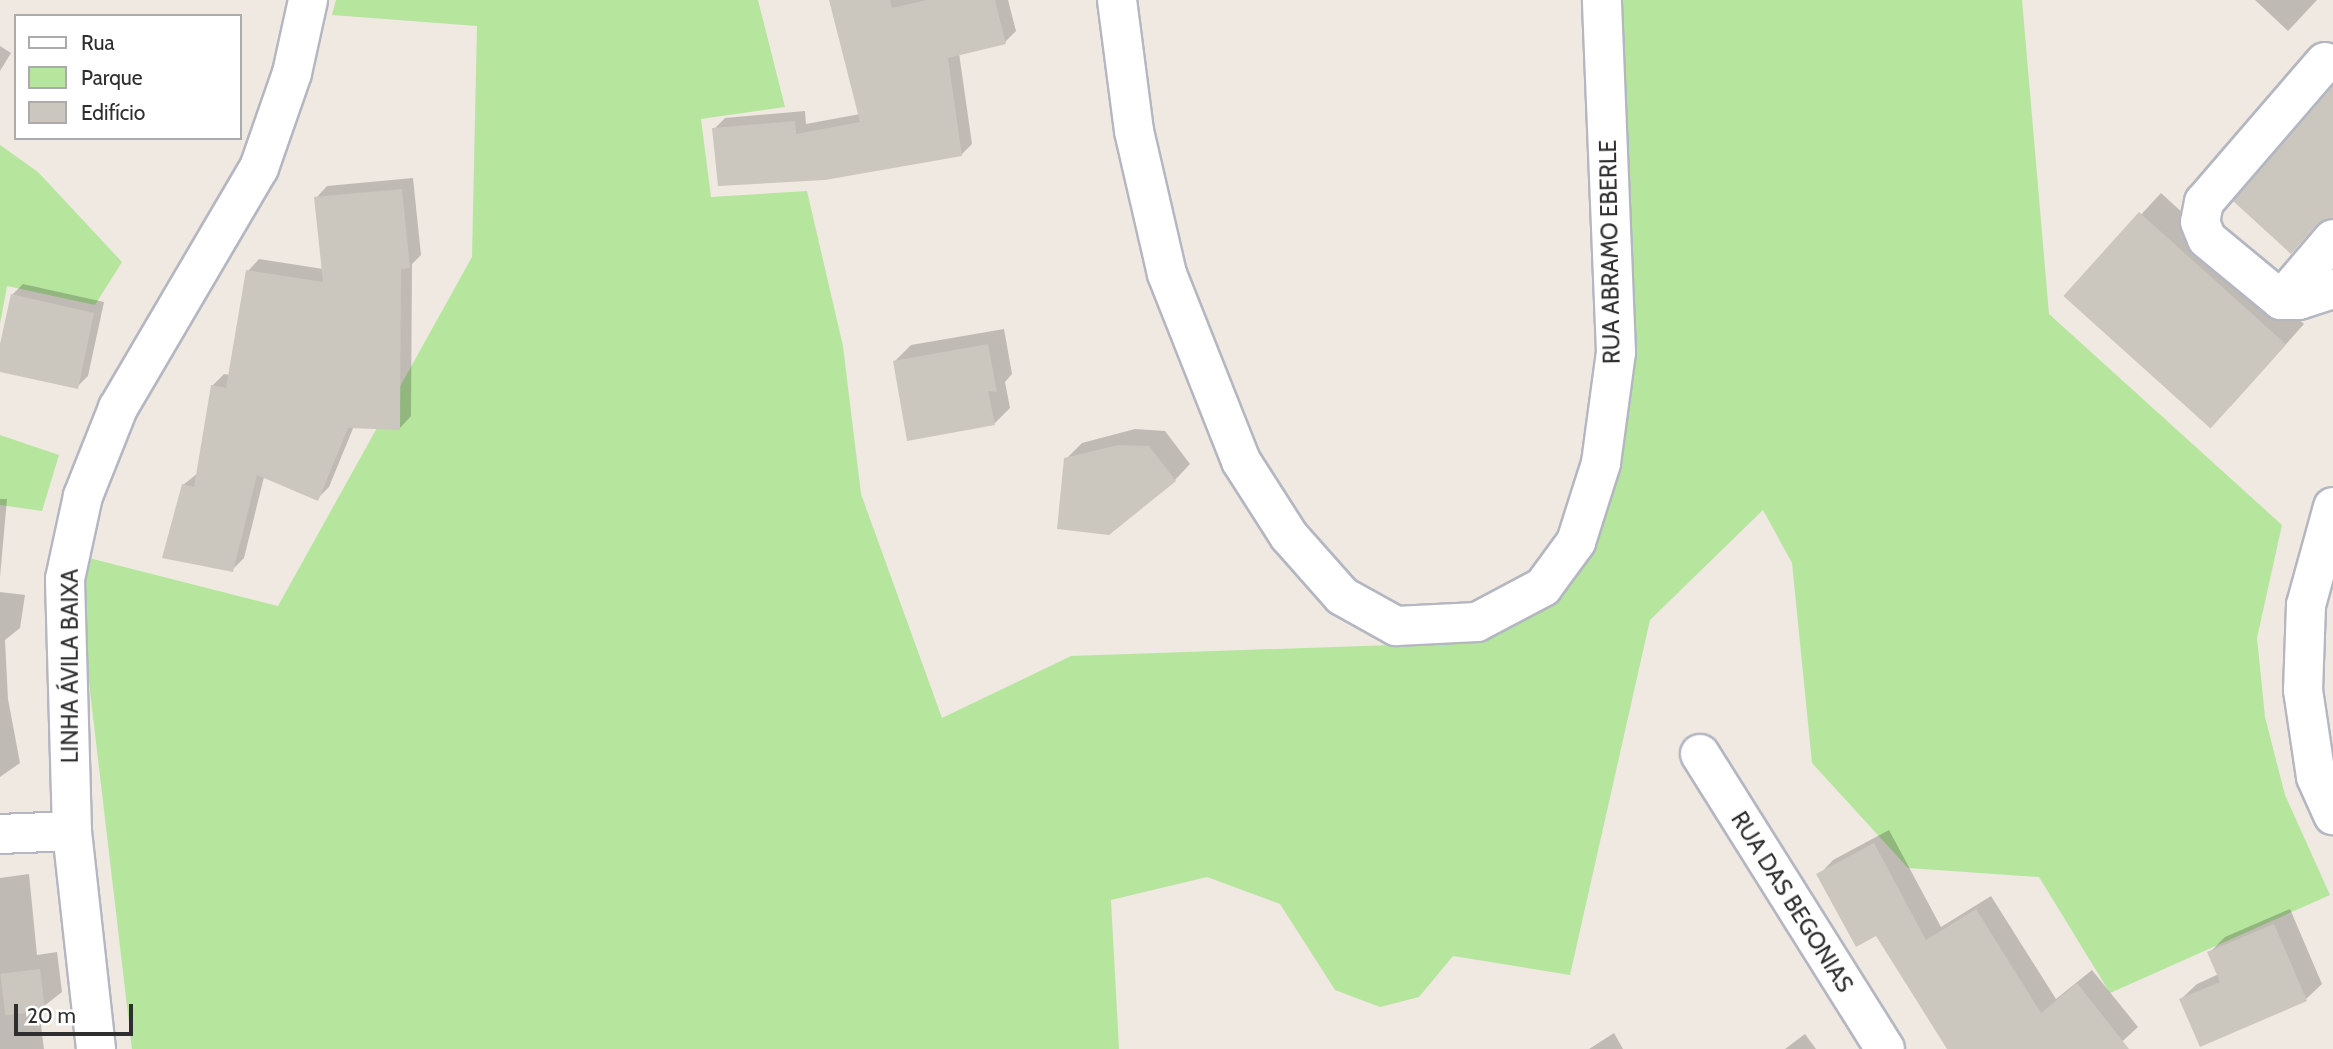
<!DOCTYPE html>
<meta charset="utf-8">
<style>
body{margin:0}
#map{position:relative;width:2333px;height:1049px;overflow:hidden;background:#efe9e1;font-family:Cabin,sans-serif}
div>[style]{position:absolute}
.green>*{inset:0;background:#b6e59e}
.shadow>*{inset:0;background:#0003}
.building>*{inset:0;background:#cbc7bf;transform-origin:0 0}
.roads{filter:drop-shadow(2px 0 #b4b7c1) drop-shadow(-2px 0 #b4b7c1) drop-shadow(0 2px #b4b7c1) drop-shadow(0 -2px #b4b7c1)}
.minor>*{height:38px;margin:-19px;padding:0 19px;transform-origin:19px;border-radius:19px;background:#fff}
span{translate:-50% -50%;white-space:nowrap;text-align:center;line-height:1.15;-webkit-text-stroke:5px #fff;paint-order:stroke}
.street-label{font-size:23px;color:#2e2e2e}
.legend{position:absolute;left:14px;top:14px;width:228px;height:126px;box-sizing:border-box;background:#fff;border:2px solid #ababab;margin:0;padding:9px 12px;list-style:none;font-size:21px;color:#2e2e2e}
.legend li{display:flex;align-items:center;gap:14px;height:35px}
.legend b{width:35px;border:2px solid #ababab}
.scale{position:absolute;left:14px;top:1004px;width:119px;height:32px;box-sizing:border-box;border:4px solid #2e2e2e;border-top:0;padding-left:9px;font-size:21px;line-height:24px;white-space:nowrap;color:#2e2e2e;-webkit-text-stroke:5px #fff;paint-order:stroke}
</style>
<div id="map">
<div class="green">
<div style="clip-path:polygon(336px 0,758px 0,785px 107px,701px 119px,711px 197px,807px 191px,843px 346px,861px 494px,942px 718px,1071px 656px,1478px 642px,1545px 608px,1585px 559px,1615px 462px,1613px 0,2022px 0,2049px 314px,2282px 525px,2257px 638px,2265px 717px,2285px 795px,2330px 895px,2110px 993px,2039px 877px,1908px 868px,1812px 763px,1792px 563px,1763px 510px,1650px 620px,1570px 975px,1453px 956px,1419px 997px,1380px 1007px,1335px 990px,1280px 904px,1207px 877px,1111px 900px,1119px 1049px,132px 1049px,79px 597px,85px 557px,278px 606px,472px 257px,477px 26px,332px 15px)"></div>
<div style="clip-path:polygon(0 145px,38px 172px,122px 262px,95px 305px,7px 286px,0 324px)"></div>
<div style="clip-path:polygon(0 435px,59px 455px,42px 511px,0 505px)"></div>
</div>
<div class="shadow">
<div style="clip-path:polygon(831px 0,1008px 0,1016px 31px,1005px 42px,959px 53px,972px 144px,961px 155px,714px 129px,725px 118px,805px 111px,806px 124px,860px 114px)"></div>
<div style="clip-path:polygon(2255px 0,2317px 0,2288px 31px)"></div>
<div style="clip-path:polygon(0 46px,11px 53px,0 71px)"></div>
<div style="clip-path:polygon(413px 178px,421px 255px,412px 264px,411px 416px,400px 428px,354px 426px,329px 487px,317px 499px,264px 477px,244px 558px,232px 570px,183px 485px,198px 473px,212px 386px,224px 374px,230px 375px,248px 271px,259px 259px,323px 269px,316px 198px,327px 186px)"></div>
<div style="clip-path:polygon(2161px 193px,2304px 324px,2230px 407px,2066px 296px)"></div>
<div style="clip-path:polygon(23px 284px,104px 302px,88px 376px,77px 387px,0 370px,13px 294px)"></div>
<div style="clip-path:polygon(1004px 329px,1012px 374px,1005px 382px,1010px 408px,994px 424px,895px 361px,911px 345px)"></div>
<div style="clip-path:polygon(1135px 429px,1165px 431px,1190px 464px,1175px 480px,1066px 459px,1082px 443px)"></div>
<div style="clip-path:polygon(0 499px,7px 499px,0 577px)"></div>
<div style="clip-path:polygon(0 592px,25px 595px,20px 628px,5px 640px,8px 699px,20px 763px,0 777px)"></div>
<div style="clip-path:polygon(1889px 830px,1941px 927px,1991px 896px,2056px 999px,2092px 970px,2138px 1027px,2114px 1049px,1949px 1049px,1877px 934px,1819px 875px,1833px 860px)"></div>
<div style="clip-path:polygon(29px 874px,37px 955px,57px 952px,62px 992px,39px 1010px,44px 1049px,0 1049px,0 878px)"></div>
<div style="clip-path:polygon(2290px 909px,2322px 984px,2306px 999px,2181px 999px,2197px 984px,2219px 974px,2209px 953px,2225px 937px)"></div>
<div style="clip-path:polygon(1614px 1033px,1623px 1049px,1589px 1049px)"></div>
<div style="clip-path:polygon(1805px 1034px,1816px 1049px,1785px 1049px)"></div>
</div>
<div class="building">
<div style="clip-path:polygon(829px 0,890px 0,892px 8px,927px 0,995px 0,1006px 44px,948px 58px,962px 156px,825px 180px,718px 186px,712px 128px,795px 121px,796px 134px,860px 122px)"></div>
<div style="clip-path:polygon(2333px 86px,2333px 218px,2317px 224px,2291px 254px,2233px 201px)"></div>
<div style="clip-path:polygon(402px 189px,410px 268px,401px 269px,400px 430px,348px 428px,318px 501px,257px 475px,233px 572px,162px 558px,182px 484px,194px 487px,211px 385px,226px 388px,246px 270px,323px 282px,314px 197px)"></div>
<div style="left:2139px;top:212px;width:198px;height:113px;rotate:42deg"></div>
<div style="clip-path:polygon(11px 294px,94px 313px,78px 389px,0 372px,0 344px)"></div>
<div style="clip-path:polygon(988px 344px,997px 392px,988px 391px,995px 425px,907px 441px,893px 361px)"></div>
<div style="clip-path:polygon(1118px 445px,1149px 446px,1176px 481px,1109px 535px,1057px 529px,1064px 458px)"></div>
<div style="clip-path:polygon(1874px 843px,1926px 940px,1976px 909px,2041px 1013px,2077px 983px,2129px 1049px,1947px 1049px,1876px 936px,1856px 947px,1816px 874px)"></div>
<div style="clip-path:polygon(2274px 924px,2307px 1001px,2200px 1047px,2179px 999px,2220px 982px,2207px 952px)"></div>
<div style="left:40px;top:969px;width:42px;height:40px;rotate:83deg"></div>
</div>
<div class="roads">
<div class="minor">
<div style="left:1117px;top:0;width:132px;rotate:82.6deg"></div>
<div style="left:1134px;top:131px;width:147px;rotate:77deg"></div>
<div style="left:1167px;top:274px;width:201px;rotate:68.4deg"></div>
<div style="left:1241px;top:461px;width:89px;rotate:57.4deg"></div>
<div style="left:1289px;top:536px;width:80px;rotate:48.5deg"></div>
<div style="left:1342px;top:596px;width:62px;rotate:29.1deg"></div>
<div style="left:1396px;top:626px;width:81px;rotate:-2.8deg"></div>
<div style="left:1477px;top:622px;width:75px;rotate:-27.9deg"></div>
<div style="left:1543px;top:587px;width:56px;rotate:-53.7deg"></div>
<div style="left:1576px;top:542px;width:83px;rotate:-72.4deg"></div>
<div style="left:1601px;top:463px;width:112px;rotate:-82.3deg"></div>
<div style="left:1616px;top:352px;width:352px;rotate:-92.3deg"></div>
<div style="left:2325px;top:62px;width:185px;rotate:130.8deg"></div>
<div style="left:2204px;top:202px;width:20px;rotate:101deg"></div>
<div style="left:2200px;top:222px;width:18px;rotate:68deg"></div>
<div style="left:2207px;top:239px;width:96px;rotate:39.5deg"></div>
<div style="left:2281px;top:300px;width:18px"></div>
<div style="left:2299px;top:300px;width:36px;rotate:-18deg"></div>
<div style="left:2281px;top:300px;width:80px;rotate:-49.6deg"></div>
<div style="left:2333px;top:507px;width:102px;rotate:105.4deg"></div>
<div style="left:2306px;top:605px;width:85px;rotate:92deg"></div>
<div style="left:2303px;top:690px;width:88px;rotate:81.5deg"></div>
<div style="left:2316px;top:777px;width:42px;rotate:65.9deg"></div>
<div style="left:1700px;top:754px;width:348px;rotate:57.9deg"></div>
<div style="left:0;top:834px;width:72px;rotate:-2.4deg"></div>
<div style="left:96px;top:1049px;width:219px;rotate:-96.3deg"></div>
<div style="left:72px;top:831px;width:252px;rotate:-91.6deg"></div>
<div style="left:65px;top:579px;width:85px;rotate:-77.8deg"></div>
<div style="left:83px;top:496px;width:95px;rotate:-68.3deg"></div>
<div style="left:118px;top:408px;width:278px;rotate:-59.6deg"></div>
<div style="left:259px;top:168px;width:101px;rotate:-70.8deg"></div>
<div style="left:292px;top:73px;width:75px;rotate:-77.6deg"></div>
</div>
</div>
<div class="street-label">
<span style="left:1610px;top:252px;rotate:-91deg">RUA ABRAMO EBERLE</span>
<span style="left:70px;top:666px;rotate:-90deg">LINHA ÁVILA BAIXA</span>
<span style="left:1792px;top:902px;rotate:58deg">RUA DAS BEGONIAS</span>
</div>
<ul class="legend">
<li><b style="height:9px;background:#fff"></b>Rua</li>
<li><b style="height:19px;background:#b6e59e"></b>Parque</li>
<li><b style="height:19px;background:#cbc7bf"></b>Edifício</li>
</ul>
<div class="scale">20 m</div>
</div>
